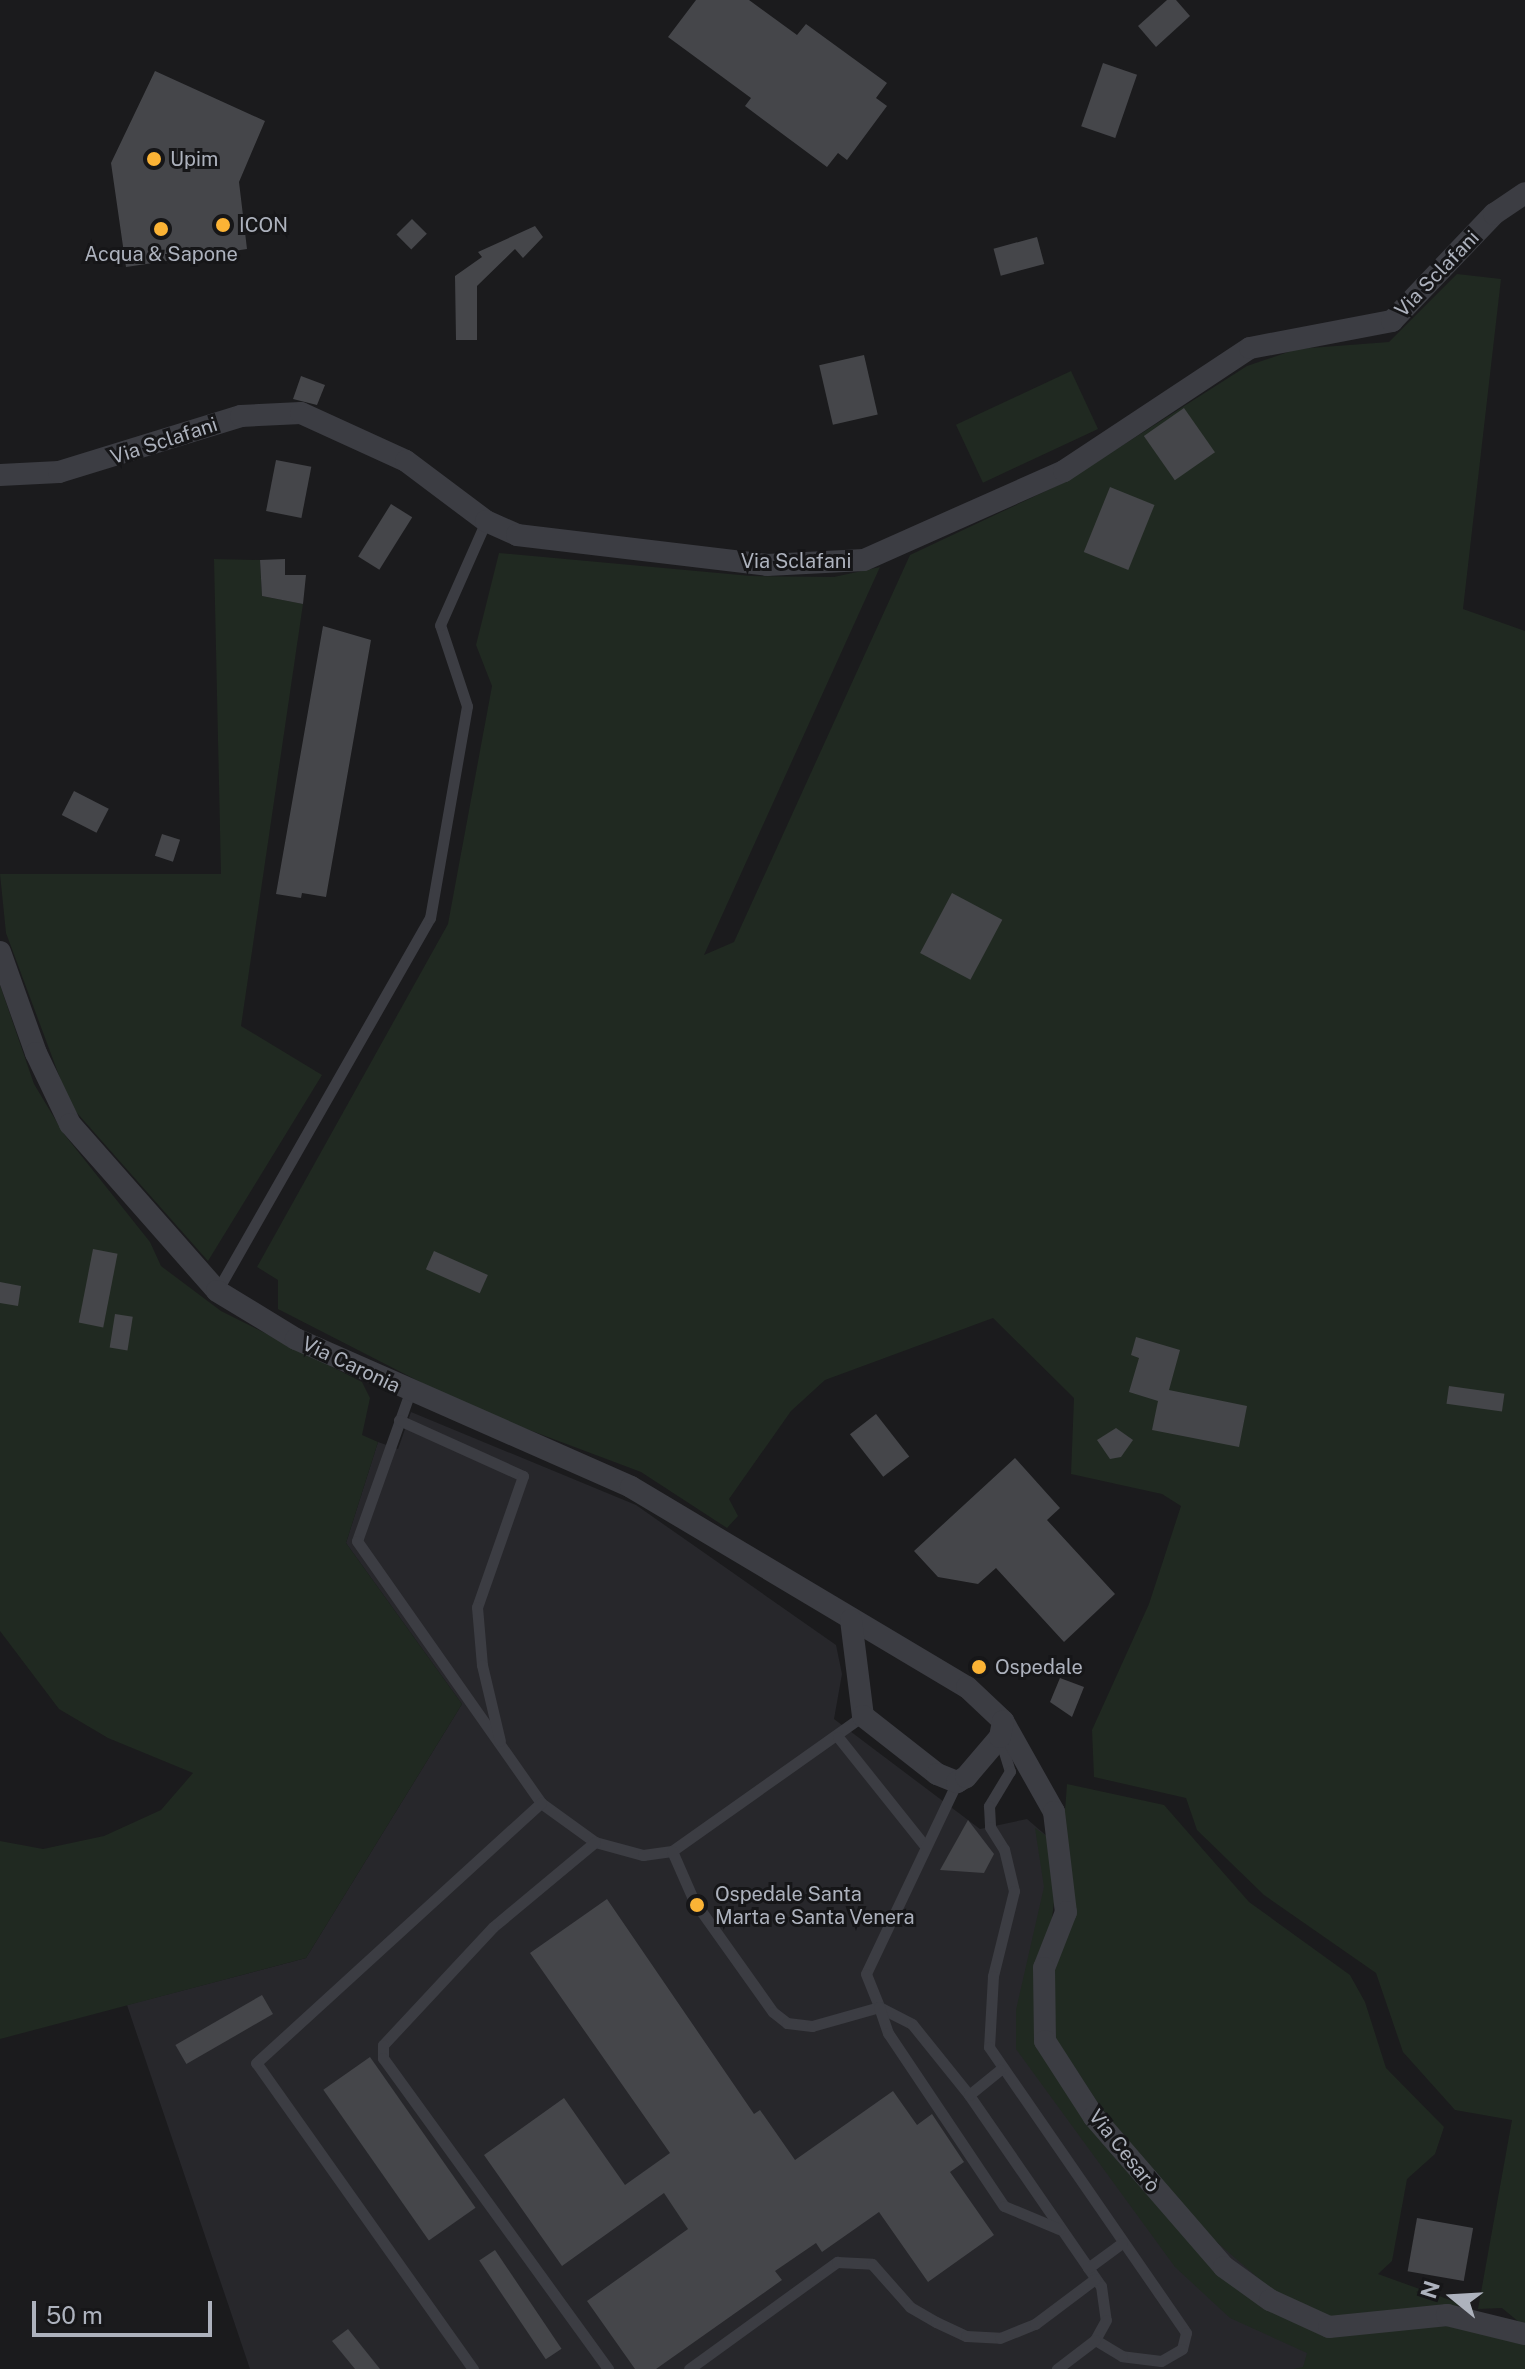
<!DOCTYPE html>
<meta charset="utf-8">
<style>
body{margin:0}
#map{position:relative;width:1525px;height:2369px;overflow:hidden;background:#1b1b1d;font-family:"Public Sans",sans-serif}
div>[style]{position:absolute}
.built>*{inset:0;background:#27272b}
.green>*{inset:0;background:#202921;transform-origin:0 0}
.building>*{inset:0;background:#45464a;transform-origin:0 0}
.service>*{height:11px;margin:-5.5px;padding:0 5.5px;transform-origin:5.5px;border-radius:5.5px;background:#3c3d43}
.minor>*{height:22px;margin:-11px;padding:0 11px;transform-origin:11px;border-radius:11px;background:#3c3d43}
.dots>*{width:22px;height:22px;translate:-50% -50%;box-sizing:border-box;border:4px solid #161618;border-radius:50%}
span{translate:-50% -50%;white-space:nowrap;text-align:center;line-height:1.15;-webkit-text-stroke:6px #161618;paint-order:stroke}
.poi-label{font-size:20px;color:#adb2bd}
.left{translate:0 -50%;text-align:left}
.street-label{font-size:20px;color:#adb2bd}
.north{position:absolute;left:1413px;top:2257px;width:80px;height:80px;-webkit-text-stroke:6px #161618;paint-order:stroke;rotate:288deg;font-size:22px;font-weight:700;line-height:32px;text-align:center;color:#adb2bd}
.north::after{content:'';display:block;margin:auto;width:28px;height:36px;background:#adb2bd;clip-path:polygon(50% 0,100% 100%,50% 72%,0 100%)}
.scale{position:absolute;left:32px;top:2301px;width:180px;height:36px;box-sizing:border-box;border:4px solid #adb2bd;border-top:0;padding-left:10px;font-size:24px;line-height:28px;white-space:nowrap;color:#adb2bd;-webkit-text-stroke:6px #161618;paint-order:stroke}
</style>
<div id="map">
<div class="built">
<div style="clip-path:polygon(411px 1412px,636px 1505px,836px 1645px,842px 1674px,834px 1719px,980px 1829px,1027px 1819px,1049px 1838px,1037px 2040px,1175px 2226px,1525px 2369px,250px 2369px,127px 2005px,306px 1958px,462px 1704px,346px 1543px,378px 1442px,398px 1449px)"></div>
</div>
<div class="green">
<div style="clip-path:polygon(1457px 274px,1501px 279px,1463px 609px,1525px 631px,1525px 2327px,1502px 2308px,1478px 2309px,1512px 2120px,1455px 2110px,1403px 2052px,1376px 1973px,1264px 1895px,1197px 1830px,1186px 1798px,1094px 1777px,1092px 1730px,1149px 1604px,1181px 1506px,1162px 1494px,1071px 1474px,1074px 1398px,993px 1318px,825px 1380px,791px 1411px,729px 1499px,738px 1516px,727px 1528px,641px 1472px,471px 1408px,278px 1309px,278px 1280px,257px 1267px,448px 924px,492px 686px,476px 645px,499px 553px,751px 576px,834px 577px,880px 567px,704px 955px,734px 942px,910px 555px,1065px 482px,1247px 366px,1297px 349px,1389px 342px)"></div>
<div style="left:1071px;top:371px;width:64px;height:127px;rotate:65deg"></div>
<div style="clip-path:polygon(214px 559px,260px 560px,262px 596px,303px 604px,241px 1026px,322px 1075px,208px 1261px,70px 1105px,6px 933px,0 874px,221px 874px)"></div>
<div style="clip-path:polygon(0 985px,34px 1084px,64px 1134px,150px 1242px,161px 1266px,221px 1311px,362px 1382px,370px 1398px,362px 1435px,378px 1442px,346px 1543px,462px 1704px,306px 1958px,0 2039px,0 1841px,43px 1849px,104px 1836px,161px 1810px,193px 1773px,108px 1738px,59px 1709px,0 1631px)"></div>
<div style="clip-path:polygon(1067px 1784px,1164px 1805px,1249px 1902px,1350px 1975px,1365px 2002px,1386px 2068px,1444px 2127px,1435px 2154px,1407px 2179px,1392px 2261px,1378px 2274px,1464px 2305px,1351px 2319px,1327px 2316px,1271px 2289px,1191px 2220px,1102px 2109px,1056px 2039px,1053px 1971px)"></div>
<div style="clip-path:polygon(1035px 1828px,1049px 1838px,1056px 1886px,1037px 2040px,1175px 2226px,1303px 2325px,1449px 2322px,1525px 2344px,1525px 2369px,1294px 2369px,1303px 2367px,1307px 2353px,1230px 2318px,1175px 2267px,1016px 2049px,1016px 2010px,1044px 1887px)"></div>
</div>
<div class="building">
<div style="clip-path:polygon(696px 0,749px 0,797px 35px,806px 24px,887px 83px,876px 98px,887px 106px,847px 160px,838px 153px,827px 167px,745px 106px,751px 98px,668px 37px)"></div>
<div style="clip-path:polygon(1167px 0,1176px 0,1190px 16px,1156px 47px,1138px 26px)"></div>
<div style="left:1103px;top:63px;width:36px;height:67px;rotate:19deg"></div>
<div style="clip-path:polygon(155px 71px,265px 121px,239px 182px,247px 249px,126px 267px,111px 163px)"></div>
<div style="left:412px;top:219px;width:21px;height:22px;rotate:45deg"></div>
<div style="clip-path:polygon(535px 226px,543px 237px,523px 258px,515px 249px,477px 286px,477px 340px,456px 340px,455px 276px,482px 257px,478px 252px)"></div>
<div style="left:1037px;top:237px;width:28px;height:45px;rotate:75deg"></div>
<div style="left:864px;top:355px;width:61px;height:46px;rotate:77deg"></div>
<div style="clip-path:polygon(301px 376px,325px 385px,317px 405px,293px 399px)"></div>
<div style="left:1184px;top:408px;width:54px;height:49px;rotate:55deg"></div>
<div style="left:276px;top:460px;width:36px;height:52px;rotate:11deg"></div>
<div style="left:1110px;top:487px;width:48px;height:70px;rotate:22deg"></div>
<div style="left:391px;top:504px;width:25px;height:62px;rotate:32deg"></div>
<div style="clip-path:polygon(285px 559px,285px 575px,306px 575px,303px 604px,262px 596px,260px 560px)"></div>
<div style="clip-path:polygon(323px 626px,371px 640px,326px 897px,302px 893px,301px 898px,276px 894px)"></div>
<div style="left:74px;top:791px;width:39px;height:27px;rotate:27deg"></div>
<div style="left:162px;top:834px;width:19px;height:23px;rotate:18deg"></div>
<div style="left:952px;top:893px;width:57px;height:68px;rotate:28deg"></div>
<div style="left:93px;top:1249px;width:25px;height:75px;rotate:11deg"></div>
<div style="left:434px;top:1251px;width:59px;height:20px;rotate:24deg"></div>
<div style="clip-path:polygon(0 1282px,21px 1286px,18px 1306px,0 1303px)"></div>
<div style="left:115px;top:1314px;width:18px;height:34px;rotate:9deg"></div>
<div style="clip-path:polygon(1136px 1337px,1180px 1350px,1169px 1390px,1247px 1406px,1239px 1447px,1152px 1430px,1158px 1401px,1129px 1392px,1139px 1358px,1131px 1355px)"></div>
<div style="left:1449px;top:1386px;width:56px;height:18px;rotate:8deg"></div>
<div style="left:876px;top:1414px;width:54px;height:33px;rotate:52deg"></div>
<div style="clip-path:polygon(1116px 1428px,1133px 1440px,1121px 1457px,1110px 1459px,1097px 1440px)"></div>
<div style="clip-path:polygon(1015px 1458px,1060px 1508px,1047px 1520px,1115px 1594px,1064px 1642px,996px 1568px,978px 1584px,938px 1577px,914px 1551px)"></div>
<div style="clip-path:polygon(1060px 1678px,1084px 1687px,1072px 1717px,1050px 1702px)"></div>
<div style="clip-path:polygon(968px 1820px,994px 1854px,984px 1873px,940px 1870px)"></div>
<div style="clip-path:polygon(607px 1899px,754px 2114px,760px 2110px,795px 2160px,893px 2091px,917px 2125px,932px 2114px,964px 2162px,950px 2172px,994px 2235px,928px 2282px,879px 2212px,822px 2252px,816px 2243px,775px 2271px,782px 2280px,656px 2369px,635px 2369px,587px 2301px,688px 2229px,664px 2193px,562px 2266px,484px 2155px,564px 2098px,625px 2185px,670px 2153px,530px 1953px)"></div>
<div style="left:262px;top:1995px;width:22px;height:100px;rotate:60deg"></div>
<div style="left:370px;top:2057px;width:184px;height:57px;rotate:55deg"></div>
<div style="left:1417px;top:2218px;width:57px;height:54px;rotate:10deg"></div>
<div style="left:495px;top:2250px;width:119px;height:19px;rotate:56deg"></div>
<div style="clip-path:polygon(348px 2329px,380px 2369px,355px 2369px,332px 2341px)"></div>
</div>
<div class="service">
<div style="left:217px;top:1291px;width:430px;rotate:-60.3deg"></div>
<div style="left:430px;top:918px;width:215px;rotate:-80.1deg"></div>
<div style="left:467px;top:706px;width:85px;rotate:-108.4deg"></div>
<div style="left:440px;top:625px;width:114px;rotate:-66.1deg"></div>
<div style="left:410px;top:1392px;width:158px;rotate:109.6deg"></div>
<div style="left:357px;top:1541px;width:320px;rotate:54.9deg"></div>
<div style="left:541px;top:1803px;width:67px;rotate:35.8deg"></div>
<div style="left:595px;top:1842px;width:50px;rotate:15.2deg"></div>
<div style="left:643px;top:1855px;width:29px;rotate:-8deg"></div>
<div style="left:672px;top:1851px;width:234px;rotate:-35.3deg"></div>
<div style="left:399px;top:1420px;width:136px;rotate:24.3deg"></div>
<div style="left:523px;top:1476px;width:139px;rotate:109.3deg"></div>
<div style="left:477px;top:1607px;width:58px;rotate:85.1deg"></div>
<div style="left:482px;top:1665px;width:78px;rotate:76.7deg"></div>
<div style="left:838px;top:1737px;width:139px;rotate:51.4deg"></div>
<div style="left:1000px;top:1739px;width:34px;rotate:73deg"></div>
<div style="left:1010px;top:1771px;width:41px;rotate:121deg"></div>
<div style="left:989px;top:1806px;width:21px;rotate:87deg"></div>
<div style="left:990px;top:1827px;width:26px;rotate:58deg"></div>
<div style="left:1004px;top:1849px;width:43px;rotate:76.6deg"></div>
<div style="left:1014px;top:1891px;width:88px;rotate:103.9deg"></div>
<div style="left:993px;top:1976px;width:71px;rotate:93.2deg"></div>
<div style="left:989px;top:2047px;width:347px;rotate:55.4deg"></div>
<div style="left:1186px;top:2333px;width:16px;rotate:104deg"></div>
<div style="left:1182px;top:2349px;width:24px;rotate:150deg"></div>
<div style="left:1161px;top:2361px;width:39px;rotate:-173deg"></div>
<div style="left:1122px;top:2356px;width:31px;rotate:-149deg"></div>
<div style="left:957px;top:1782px;width:212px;rotate:115.4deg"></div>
<div style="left:866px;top:1974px;width:35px;rotate:68deg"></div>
<div style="left:879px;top:2007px;width:37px;rotate:27deg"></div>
<div style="left:912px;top:2024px;width:91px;rotate:51.2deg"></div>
<div style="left:969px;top:2095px;width:232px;rotate:55.4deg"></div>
<div style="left:1101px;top:2286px;width:34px;rotate:82deg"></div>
<div style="left:1106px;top:2320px;width:23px;rotate:119deg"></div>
<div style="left:1095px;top:2340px;width:48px;rotate:142.7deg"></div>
<div style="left:595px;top:1842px;width:133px;rotate:140.2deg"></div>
<div style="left:493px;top:1927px;width:161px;rotate:133deg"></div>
<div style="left:383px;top:2045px;width:13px;rotate:90deg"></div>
<div style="left:383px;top:2058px;width:384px;rotate:54.1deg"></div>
<div style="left:672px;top:1851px;width:55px;rotate:66.3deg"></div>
<div style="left:694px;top:1901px;width:136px;rotate:54.6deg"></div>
<div style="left:773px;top:2012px;width:18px;rotate:38deg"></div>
<div style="left:787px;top:2023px;width:25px;rotate:7deg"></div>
<div style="left:812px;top:2026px;width:70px;rotate:-15.8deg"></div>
<div style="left:879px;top:2007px;width:28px;rotate:71deg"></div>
<div style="left:888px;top:2033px;width:208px;rotate:56.2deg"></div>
<div style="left:1004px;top:2206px;width:60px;rotate:22.7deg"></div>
<div style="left:969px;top:2095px;width:40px;rotate:-39deg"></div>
<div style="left:1088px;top:2268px;width:42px;rotate:-36.3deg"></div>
<div style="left:473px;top:2369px;width:375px;rotate:-125.3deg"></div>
<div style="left:256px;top:2063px;width:386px;rotate:-42.4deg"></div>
<div style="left:689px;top:2369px;width:183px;rotate:-35.9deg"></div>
<div style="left:837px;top:2262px;width:35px;rotate:3deg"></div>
<div style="left:872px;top:2264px;width:57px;rotate:48.5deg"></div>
<div style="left:910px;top:2307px;width:30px;rotate:30deg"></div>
<div style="left:936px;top:2322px;width:33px;rotate:25deg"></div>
<div style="left:966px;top:2336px;width:34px;rotate:3deg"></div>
<div style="left:1000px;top:2338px;width:38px;rotate:-22deg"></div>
<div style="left:1035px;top:2324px;width:75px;rotate:-36.9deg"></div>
</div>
<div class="minor">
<div style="left:0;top:475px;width:59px;rotate:-2.9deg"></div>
<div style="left:59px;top:472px;width:190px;rotate:-17.1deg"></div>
<div style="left:241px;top:416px;width:60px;rotate:-2.9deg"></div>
<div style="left:301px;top:413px;width:115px;rotate:24.6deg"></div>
<div style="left:406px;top:461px;width:100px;rotate:36.9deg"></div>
<div style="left:486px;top:521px;width:34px;rotate:24deg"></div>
<div style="left:517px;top:535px;width:252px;rotate:6.8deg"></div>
<div style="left:767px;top:565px;width:97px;rotate:-3deg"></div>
<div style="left:864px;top:560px;width:219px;rotate:-24deg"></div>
<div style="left:1064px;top:471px;width:223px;rotate:-33.5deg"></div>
<div style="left:1250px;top:348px;width:145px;rotate:-10.8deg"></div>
<div style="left:1392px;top:321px;width:148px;rotate:-46.4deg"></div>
<div style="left:1494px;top:214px;width:37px;rotate:-34deg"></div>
<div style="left:0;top:952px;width:107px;rotate:70.4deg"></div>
<div style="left:36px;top:1053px;width:79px;rotate:64.4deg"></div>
<div style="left:70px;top:1124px;width:222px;rotate:48.6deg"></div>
<div style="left:217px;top:1291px;width:92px;rotate:31.3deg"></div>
<div style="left:296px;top:1339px;width:366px;rotate:23.8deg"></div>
<div style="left:631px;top:1487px;width:391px;rotate:30.8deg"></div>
<div style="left:967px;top:1687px;width:50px;rotate:43.4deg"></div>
<div style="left:1003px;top:1721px;width:104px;rotate:60.7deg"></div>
<div style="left:1054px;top:1812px;width:101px;rotate:83.2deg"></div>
<div style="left:1066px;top:1912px;width:60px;rotate:111.4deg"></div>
<div style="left:1044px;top:1968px;width:73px;rotate:89.2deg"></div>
<div style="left:1045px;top:2041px;width:90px;rotate:57.2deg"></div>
<div style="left:1094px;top:2117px;width:198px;rotate:49.1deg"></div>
<div style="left:1224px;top:2267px;width:57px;rotate:35.7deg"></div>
<div style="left:1270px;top:2300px;width:65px;rotate:24.6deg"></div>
<div style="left:1329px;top:2327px;width:119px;rotate:-5.8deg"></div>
<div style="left:1447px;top:2315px;width:80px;rotate:13.7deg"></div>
<div style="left:851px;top:1620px;width:97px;rotate:82.9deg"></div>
<div style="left:863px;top:1716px;width:94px;rotate:38.1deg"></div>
<div style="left:937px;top:1774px;width:22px;rotate:22deg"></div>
<div style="left:957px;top:1782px;width:10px;rotate:-29deg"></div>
<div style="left:966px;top:1777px;width:52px;rotate:-49.6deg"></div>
<div style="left:1000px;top:1737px;width:16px;rotate:-79deg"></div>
</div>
<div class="dots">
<div style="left:154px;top:159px;background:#fbb335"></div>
<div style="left:223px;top:225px;background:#fbb335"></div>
<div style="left:161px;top:229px;background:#fbb335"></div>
<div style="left:979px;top:1667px;background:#fbb335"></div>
<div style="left:697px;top:1905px;background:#fbb335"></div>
</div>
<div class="poi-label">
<span class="left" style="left:170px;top:159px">Upim</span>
<span class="left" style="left:239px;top:225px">ICON</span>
<span style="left:161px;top:254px">Acqua &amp; Sapone</span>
<span class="left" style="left:995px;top:1667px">Ospedale</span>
<span class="left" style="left:715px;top:1906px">Ospedale Santa<br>Marta e Santa Venera</span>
</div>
<div class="street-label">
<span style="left:1437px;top:274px;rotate:-46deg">Via Sclafani</span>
<span style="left:164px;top:441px;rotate:-18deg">Via Sclafani</span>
<span style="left:796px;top:561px">Via Sclafani</span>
<span style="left:351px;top:1365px;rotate:25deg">Via Caronia</span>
<span style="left:1124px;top:2151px;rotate:51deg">Via Cesarò</span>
</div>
<div class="north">N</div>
<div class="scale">50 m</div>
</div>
